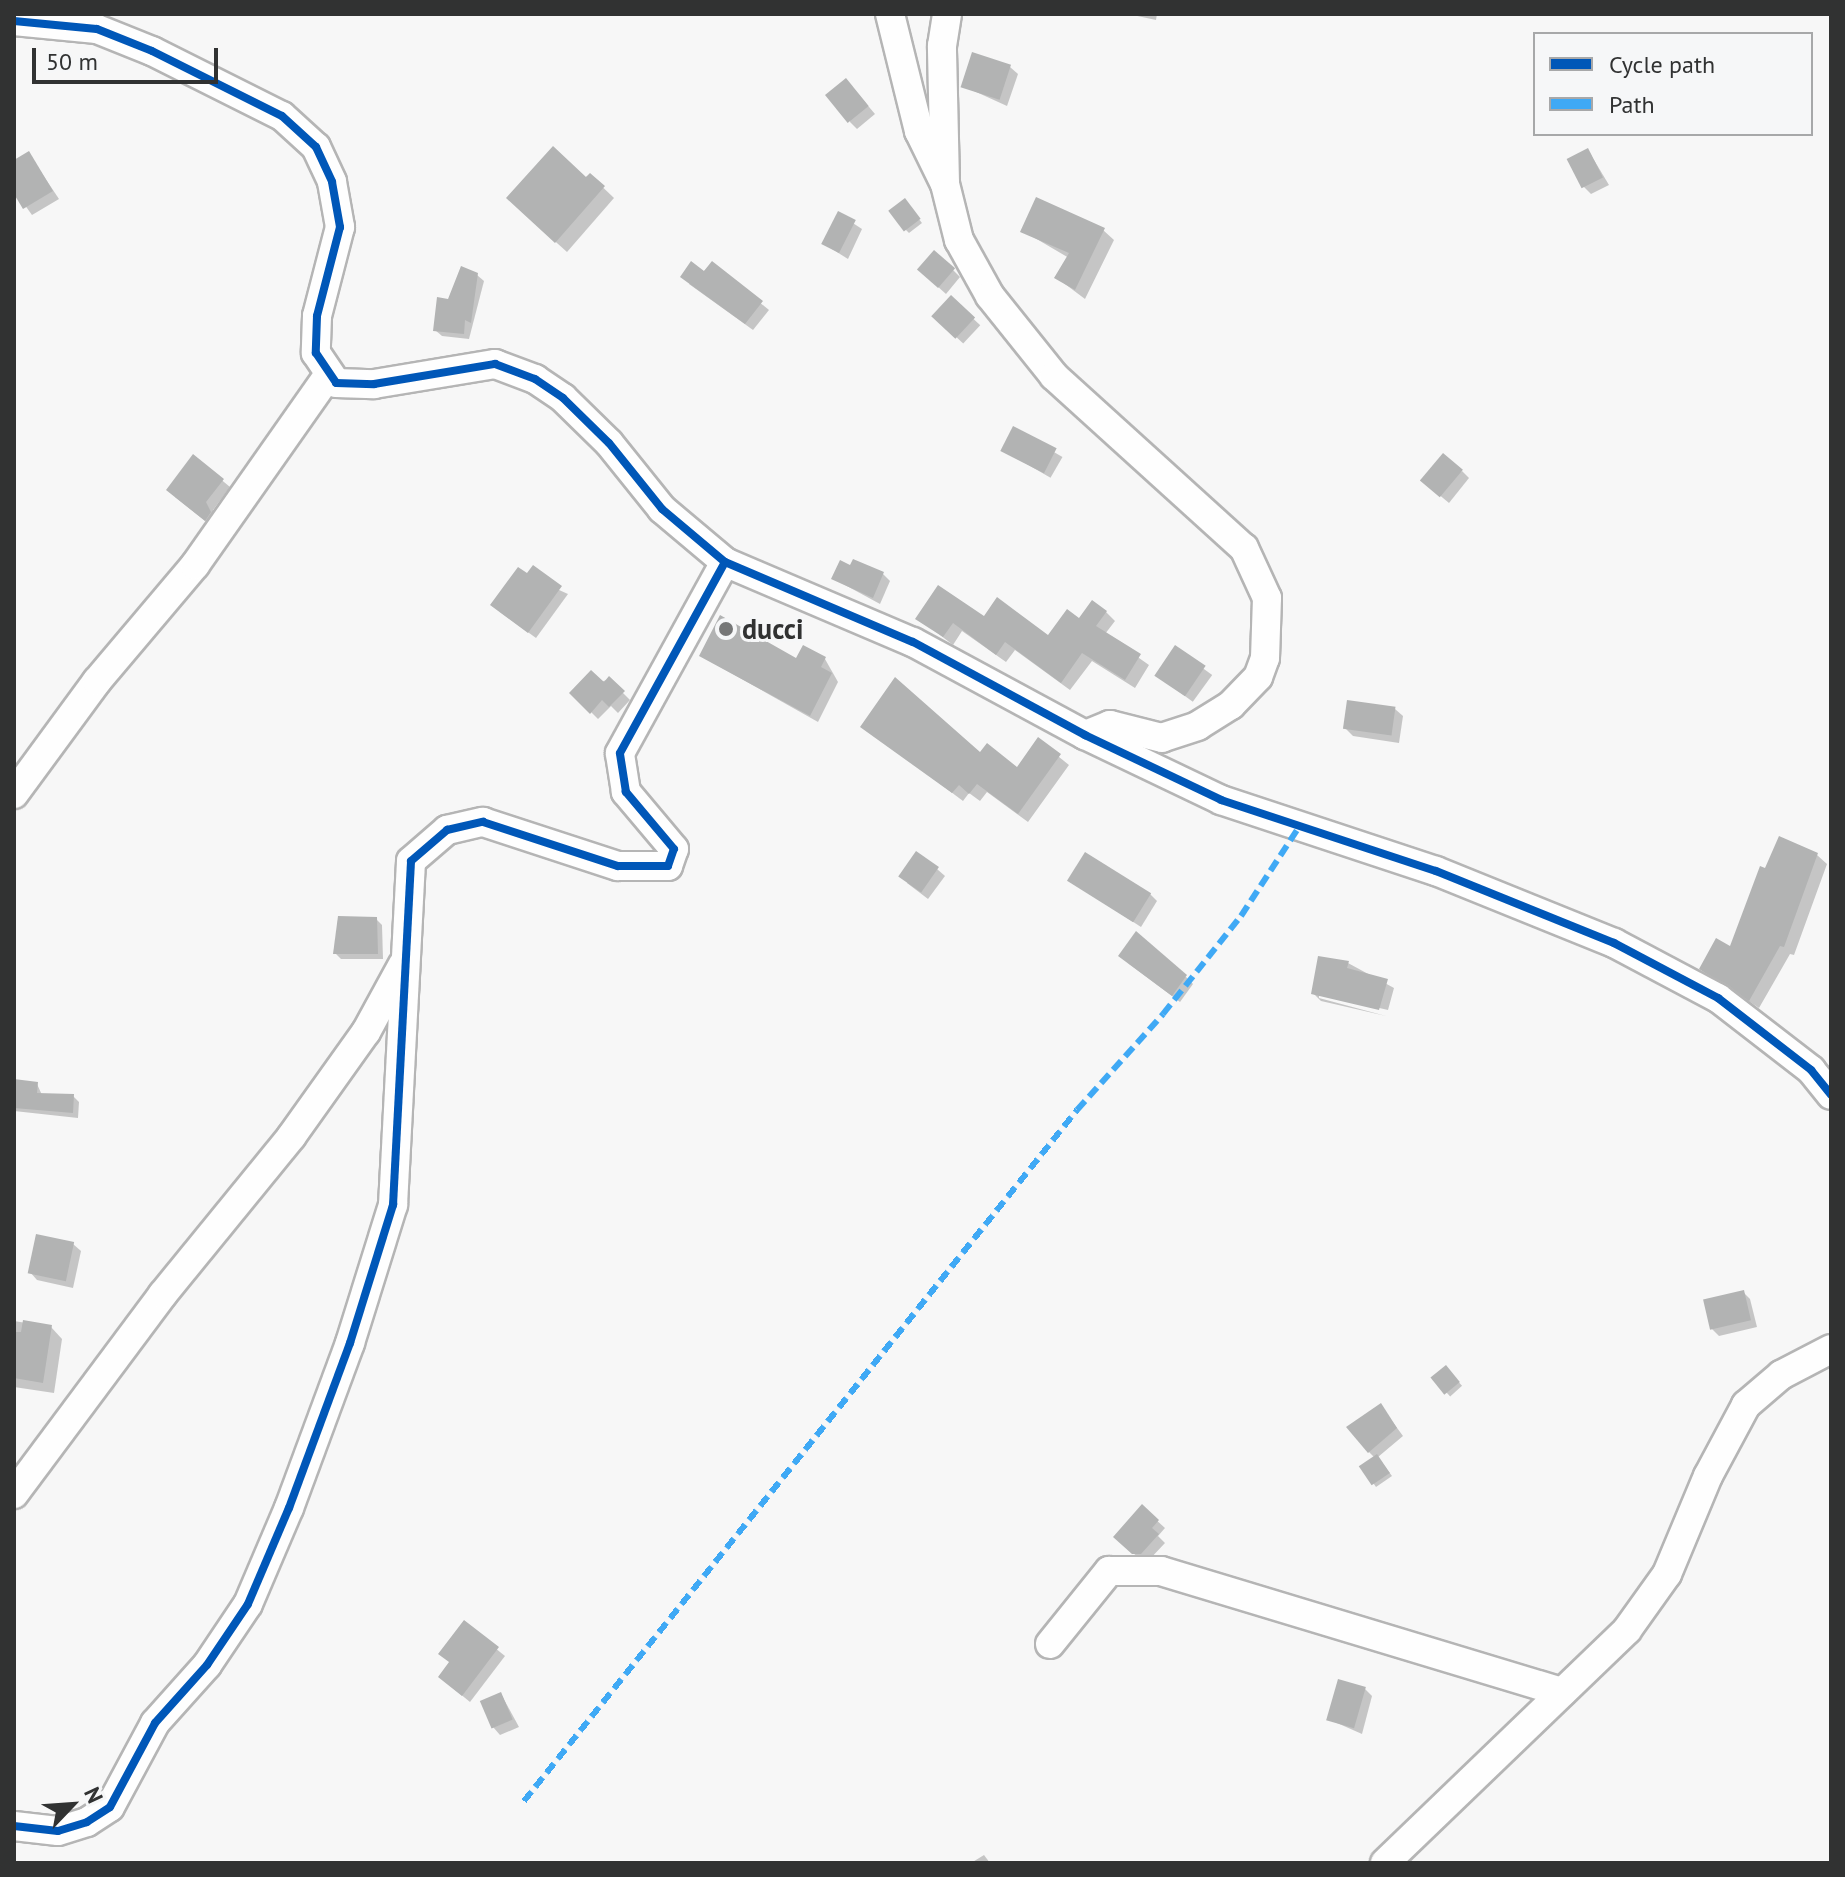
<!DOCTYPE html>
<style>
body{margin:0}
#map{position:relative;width:1845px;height:1877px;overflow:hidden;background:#f7f7f7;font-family:"PT Sans",sans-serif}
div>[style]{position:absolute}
.shadow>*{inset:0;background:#0003;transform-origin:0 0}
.building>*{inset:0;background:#b2b3b3;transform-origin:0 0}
.roads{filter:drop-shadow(2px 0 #b5b5b5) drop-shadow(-2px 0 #b5b5b5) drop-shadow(0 2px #b5b5b5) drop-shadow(0 -2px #b5b5b5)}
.minor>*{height:28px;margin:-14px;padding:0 14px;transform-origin:14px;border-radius:14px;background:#fefefe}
.quiet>*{height:6px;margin-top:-3px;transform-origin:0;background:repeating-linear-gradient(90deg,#3fa9f5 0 12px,transparent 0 18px)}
.cycleway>*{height:8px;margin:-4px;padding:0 4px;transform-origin:4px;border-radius:4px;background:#0057b8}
.dots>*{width:22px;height:22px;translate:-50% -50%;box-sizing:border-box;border:4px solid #f6f7f8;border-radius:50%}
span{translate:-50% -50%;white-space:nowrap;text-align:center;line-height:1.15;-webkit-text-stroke:6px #f6f7f8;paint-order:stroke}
.poi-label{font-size:28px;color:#313232;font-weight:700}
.left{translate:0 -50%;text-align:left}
.frame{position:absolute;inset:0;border:16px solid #313232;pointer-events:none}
.legend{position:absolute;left:1533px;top:32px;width:280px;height:104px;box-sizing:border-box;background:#f6f7f8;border:2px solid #a7a8a9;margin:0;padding:10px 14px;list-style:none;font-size:24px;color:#313232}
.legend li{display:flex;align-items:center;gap:16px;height:40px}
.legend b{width:40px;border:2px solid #a7a8a9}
.north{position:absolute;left:32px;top:1765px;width:80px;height:80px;-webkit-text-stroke:6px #f6f7f8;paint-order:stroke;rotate:65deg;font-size:22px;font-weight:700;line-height:32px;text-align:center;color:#313232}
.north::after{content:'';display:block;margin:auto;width:28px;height:36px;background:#313232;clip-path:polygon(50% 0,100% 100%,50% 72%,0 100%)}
.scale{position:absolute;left:32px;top:48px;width:186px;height:36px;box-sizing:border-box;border:4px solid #313232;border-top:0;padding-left:10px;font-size:24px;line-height:28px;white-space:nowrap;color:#313232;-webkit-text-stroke:6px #f6f7f8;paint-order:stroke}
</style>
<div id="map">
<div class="shadow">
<div style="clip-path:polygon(1128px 14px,1157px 14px,1156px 20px)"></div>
<div style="clip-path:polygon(1010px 67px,1018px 74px,1007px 106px,963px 86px)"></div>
<div style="clip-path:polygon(853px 88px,875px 114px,857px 129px,850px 122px)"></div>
<div style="clip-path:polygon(1588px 150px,1609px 185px,1591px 194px,1584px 187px)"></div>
<div style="clip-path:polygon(29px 154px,59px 199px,32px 215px,14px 190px,14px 162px)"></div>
<div style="clip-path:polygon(590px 175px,614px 198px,567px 252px,519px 209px)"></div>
<div style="clip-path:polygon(907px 204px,922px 223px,909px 233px,906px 230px)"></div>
<div style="clip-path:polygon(839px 214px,862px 229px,848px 259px,824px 244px)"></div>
<div style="clip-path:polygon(1103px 230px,1114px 240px,1085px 299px,1057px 278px,1069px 258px,1023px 231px)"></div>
<div style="clip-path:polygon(712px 264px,769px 310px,753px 330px,689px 284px)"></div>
<div style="clip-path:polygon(953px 270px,960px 277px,946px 294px,927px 277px)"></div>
<div style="clip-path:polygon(477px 275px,484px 281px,469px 339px,442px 336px,435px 330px,449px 301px)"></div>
<div style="left:951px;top:298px;width:40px;height:25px;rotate:43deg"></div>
<div style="left:1014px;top:429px;width:56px;height:24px;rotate:30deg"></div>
<div style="clip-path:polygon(194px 457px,230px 487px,213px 510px,218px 520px,213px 527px,175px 497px)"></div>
<div style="clip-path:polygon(1462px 471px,1469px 478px,1449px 503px,1431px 488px)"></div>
<div style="clip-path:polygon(851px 568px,883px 574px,890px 581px,880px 604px,834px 579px)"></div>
<div style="clip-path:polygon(528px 576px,568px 594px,536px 638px,500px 612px)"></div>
<div style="clip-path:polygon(1106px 612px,1115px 621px,1105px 634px,1149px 665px,1135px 688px,1092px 661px,1070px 690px,1015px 650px,1006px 662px,962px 631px,953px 645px,918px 618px,984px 619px,1049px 638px)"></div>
<div style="left:1175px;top:648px;width:46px;height:33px;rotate:36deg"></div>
<div style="clip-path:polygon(701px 656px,825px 659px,838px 682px,818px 722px)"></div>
<div style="clip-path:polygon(609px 679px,630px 700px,618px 713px,611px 706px,598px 719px,572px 693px)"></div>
<div style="clip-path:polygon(1395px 709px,1403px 716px,1399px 743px,1353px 736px,1345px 728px)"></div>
<div style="clip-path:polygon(863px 726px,980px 755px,1017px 770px,1038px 740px,1069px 765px,1028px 822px,987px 792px,980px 801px,969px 793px,963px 801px)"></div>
<div style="clip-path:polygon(1817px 855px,1827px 864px,1794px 955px,1790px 954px,1759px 1008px,1702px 969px,1731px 948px,1766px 871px)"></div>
<div style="clip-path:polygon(937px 869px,945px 876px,928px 899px,907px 883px)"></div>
<div style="clip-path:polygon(1070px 881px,1150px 894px,1157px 901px,1141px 927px)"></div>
<div style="clip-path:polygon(376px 919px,382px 925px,383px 959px,341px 959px,335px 953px)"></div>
<div style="clip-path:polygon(1128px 963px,1186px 977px,1193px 984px,1180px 1002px)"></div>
<div style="clip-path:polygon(1348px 963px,1394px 988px,1388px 1010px,1319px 994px,1319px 998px,1386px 1016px,1321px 1001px,1314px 994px)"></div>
<div style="clip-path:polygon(14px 1081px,37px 1084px,42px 1095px,73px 1096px,79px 1102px,78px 1118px,14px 1111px)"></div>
<div style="clip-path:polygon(73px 1244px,81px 1251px,73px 1288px,37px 1280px,30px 1272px)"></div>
<div style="clip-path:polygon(1743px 1292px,1750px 1299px,1757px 1327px,1719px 1336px,1711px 1328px)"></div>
<div style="clip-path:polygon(14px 1321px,51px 1327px,62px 1339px,54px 1393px,14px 1387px)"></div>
<div style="left:1446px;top:1368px;width:24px;height:16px;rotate:48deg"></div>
<div style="clip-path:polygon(1381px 1406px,1403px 1436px,1378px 1457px,1392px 1476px,1376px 1487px,1362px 1467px,1375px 1458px,1369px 1452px)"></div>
<div style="clip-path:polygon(1142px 1507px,1165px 1528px,1158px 1536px,1165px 1543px,1149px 1560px,1141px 1560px,1115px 1537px)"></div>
<div style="clip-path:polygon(464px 1623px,505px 1656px,470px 1702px,448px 1684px)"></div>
<div style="clip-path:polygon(1365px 1689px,1372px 1696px,1362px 1734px,1328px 1719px)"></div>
<div style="clip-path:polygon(501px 1694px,519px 1727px,500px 1735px,493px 1727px)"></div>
<div style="clip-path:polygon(984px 1855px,990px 1863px,971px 1863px)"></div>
</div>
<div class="building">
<div style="left:972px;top:52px;width:41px;height:37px;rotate:18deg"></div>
<div style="left:846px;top:78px;width:36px;height:27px;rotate:51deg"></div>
<div style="clip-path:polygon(553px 146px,586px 177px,590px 173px,605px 186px,555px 243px,506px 198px)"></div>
<div style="left:1588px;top:148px;width:33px;height:24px;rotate:63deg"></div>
<div style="clip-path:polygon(29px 151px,53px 191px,23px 209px,14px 194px,14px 160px)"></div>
<div style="clip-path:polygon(1036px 197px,1105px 228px,1075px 290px,1054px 278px,1069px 253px,1020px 232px)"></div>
<div style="left:905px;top:198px;width:26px;height:21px;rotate:53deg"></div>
<div style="left:838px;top:211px;width:20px;height:37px;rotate:27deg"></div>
<div style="left:934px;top:250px;width:28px;height:26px;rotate:41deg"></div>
<div style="clip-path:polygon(691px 261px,704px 271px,712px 261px,763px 301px,745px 324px,680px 277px)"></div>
<div style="clip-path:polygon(461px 266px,478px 273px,471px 323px,465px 320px,464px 334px,433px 331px,437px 297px,448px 299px)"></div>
<div style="left:951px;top:295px;width:33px;height:29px;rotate:43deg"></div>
<div style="left:1013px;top:426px;width:49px;height:28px;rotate:27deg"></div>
<div style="left:1443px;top:453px;width:26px;height:36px;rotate:40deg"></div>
<div style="clip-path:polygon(193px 454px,224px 479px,206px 502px,211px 512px,205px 521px,166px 490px)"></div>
<div style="clip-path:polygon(853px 559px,884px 572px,873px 598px,831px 579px,840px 560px,850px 565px)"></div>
<div style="clip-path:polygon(533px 565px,562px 586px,528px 633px,490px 605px,518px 567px,527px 573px)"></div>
<div style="clip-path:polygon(938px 585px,984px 616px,997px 597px,1048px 635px,1067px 609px,1079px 618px,1092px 600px,1107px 611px,1096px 626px,1141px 654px,1125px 680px,1082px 653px,1061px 683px,1005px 642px,996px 655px,953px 623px,943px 637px,915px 619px)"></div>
<div style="clip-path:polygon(720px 615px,796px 658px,803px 645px,826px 657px,821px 667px,832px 673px,810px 716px,699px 656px)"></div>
<div style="left:1175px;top:645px;width:37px;height:37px;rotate:34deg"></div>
<div style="clip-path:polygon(591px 670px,604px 682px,609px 676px,625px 691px,609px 707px,602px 700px,590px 714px,569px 693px)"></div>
<div style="clip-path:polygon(895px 677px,980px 752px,987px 743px,1017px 767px,1038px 737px,1061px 754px,1018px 814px,977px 784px,969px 794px,959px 785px,952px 793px,860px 727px)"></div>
<div style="left:1347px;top:700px;width:49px;height:29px;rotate:8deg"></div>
<div style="clip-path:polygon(1779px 836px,1818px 853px,1784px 947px,1780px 946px,1749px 1001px,1699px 969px,1716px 938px,1730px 946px,1760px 866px,1765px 868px)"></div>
<div style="left:916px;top:851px;width:28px;height:31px;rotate:35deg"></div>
<div style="left:1085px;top:852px;width:78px;height:34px;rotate:32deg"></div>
<div style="clip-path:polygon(338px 916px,377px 917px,378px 954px,333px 954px)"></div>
<div style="clip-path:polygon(1136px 931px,1187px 975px,1172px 996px,1118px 956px)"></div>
<div style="clip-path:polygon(1318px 956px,1349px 961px,1347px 968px,1388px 979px,1379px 1010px,1311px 994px)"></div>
<div style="clip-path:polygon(14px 1079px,38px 1082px,37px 1093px,74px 1094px,73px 1113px,14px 1108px)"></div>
<div style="left:36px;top:1234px;width:39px;height:40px;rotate:12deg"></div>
<div style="left:1744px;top:1290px;width:31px;height:42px;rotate:77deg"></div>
<div style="clip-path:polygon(23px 1320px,52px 1325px,43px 1383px,14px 1378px,14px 1332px,21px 1332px)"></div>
<div style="left:1446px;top:1365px;width:22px;height:20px;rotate:51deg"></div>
<div style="clip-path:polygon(1381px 1403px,1397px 1428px,1368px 1453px,1346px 1427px)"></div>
<div style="left:1377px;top:1454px;width:23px;height:22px;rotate:56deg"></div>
<div style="clip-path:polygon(1142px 1504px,1159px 1520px,1152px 1528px,1159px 1534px,1141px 1554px,1132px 1554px,1113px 1537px)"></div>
<div style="clip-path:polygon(464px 1620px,499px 1647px,462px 1696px,438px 1677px,449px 1662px,438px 1654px)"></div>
<div style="left:1338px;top:1679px;width:29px;height:43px;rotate:16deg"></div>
<div style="left:501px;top:1692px;width:30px;height:23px;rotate:67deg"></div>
</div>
<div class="roads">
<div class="minor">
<div style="left:890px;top:14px;width:121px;rotate:76.1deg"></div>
<div style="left:919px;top:131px;width:59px;rotate:63.9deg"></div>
<div style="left:945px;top:184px;width:58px;rotate:76deg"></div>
<div style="left:959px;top:240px;width:64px;rotate:61deg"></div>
<div style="left:990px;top:296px;width:102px;rotate:51.3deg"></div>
<div style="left:1054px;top:376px;width:256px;rotate:42.2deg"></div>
<div style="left:1244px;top:548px;width:55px;rotate:65.3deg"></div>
<div style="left:1267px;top:598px;width:60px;rotate:91.9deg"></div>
<div style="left:1265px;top:658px;width:20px;rotate:110deg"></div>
<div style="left:1258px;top:677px;width:39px;rotate:134deg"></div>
<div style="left:1231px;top:705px;width:39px;rotate:148deg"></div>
<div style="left:1198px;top:726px;width:38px;rotate:162deg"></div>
<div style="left:1162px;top:738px;width:54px;rotate:-166deg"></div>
<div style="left:1110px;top:725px;width:27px;rotate:158deg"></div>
<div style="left:14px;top:21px;width:83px;rotate:5.5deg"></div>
<div style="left:97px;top:29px;width:59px;rotate:21.8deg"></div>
<div style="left:152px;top:51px;width:145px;rotate:26.6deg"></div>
<div style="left:282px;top:116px;width:46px;rotate:42.4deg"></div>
<div style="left:316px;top:147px;width:38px;rotate:65deg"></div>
<div style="left:332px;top:182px;width:46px;rotate:79.9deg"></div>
<div style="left:340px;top:227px;width:92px;rotate:104.5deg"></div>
<div style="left:317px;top:316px;width:37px;rotate:92deg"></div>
<div style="left:316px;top:353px;width:36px;rotate:56deg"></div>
<div style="left:336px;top:383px;width:38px;rotate:2deg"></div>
<div style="left:374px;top:384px;width:123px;rotate:-9.4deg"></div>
<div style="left:495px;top:364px;width:43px;rotate:20.6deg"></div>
<div style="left:535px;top:379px;width:34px;rotate:34deg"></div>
<div style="left:563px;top:398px;width:64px;rotate:44.4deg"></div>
<div style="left:609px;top:443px;width:85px;rotate:51.2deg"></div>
<div style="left:662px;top:509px;width:82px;rotate:40.1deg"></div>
<div style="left:725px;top:562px;width:204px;rotate:23.1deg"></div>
<div style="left:913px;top:642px;width:196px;rotate:28.4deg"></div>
<div style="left:1085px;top:735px;width:151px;rotate:25.5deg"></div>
<div style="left:1221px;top:800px;width:226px;rotate:18.3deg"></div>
<div style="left:1436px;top:871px;width:192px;rotate:22deg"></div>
<div style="left:1614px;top:943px;width:118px;rotate:27.9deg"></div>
<div style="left:1718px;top:998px;width:118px;rotate:37.7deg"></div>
<div style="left:1811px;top:1070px;width:32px;rotate:51deg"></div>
<div style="left:945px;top:183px;width:137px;rotate:-91.3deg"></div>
<div style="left:942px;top:46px;width:32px;rotate:-81deg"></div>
<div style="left:14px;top:794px;width:140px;rotate:-53.7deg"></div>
<div style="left:97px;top:681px;width:152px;rotate:-49.8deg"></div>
<div style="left:195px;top:565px;width:230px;rotate:-54.9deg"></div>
<div style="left:14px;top:1494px;width:249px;rotate:-53.3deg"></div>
<div style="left:163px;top:1294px;width:203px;rotate:-50.8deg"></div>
<div style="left:291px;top:1137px;width:129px;rotate:-54.5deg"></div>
<div style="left:366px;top:1032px;width:77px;rotate:-61.4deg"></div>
<div style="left:1050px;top:1644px;width:94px;rotate:-51.1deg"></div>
<div style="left:1109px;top:1571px;width:52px"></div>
<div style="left:1161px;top:1571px;width:419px;rotate:16.8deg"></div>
<div style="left:14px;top:1826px;width:44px;rotate:6.5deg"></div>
<div style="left:58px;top:1831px;width:30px;rotate:-17deg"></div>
<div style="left:87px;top:1822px;width:27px;rotate:-33deg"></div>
<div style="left:110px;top:1807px;width:95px;rotate:-61.8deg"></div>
<div style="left:155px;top:1723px;width:78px;rotate:-48.1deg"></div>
<div style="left:207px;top:1665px;width:73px;rotate:-56.1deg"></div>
<div style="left:248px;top:1604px;width:104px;rotate:-66.9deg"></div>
<div style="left:289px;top:1508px;width:176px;rotate:-69.7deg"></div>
<div style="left:350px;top:1343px;width:145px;rotate:-72.7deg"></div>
<div style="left:393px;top:1205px;width:344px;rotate:-87deg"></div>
<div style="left:411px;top:861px;width:48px;rotate:-40.7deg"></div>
<div style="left:447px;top:830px;width:37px;rotate:-13deg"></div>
<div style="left:483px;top:822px;width:142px;rotate:18.1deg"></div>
<div style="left:618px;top:866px;width:50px"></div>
<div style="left:668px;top:866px;width:18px;rotate:-71deg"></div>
<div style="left:674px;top:849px;width:75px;rotate:-130.1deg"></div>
<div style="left:626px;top:792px;width:39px;rotate:-99deg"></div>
<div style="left:620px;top:753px;width:218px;rotate:-61.2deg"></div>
<div style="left:1385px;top:1863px;width:336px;rotate:-43.9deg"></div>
<div style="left:1627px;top:1630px;width:69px;rotate:-54.5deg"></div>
<div style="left:1667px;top:1574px;width:106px;rotate:-67.3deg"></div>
<div style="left:1708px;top:1476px;width:81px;rotate:-61.8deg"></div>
<div style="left:1746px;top:1405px;width:46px;rotate:-40.6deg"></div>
<div style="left:1781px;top:1375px;width:56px;rotate:-27.5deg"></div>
</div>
</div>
<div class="quiet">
<div style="left:524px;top:1801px;width:885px;rotate:-51.33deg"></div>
<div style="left:1077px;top:1110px;width:129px;rotate:-48.1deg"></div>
<div style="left:1163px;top:1014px;width:125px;rotate:-51.5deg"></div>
<div style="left:1241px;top:916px;width:106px;rotate:-56.9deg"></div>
</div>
<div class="cycleway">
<div style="left:14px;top:21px;width:83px;rotate:5.5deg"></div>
<div style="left:97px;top:29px;width:59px;rotate:21.8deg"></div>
<div style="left:152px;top:51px;width:145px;rotate:26.6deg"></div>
<div style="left:282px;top:116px;width:46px;rotate:42.4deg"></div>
<div style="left:316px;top:147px;width:38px;rotate:65deg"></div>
<div style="left:332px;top:182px;width:46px;rotate:79.9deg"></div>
<div style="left:340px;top:227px;width:92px;rotate:104.5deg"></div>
<div style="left:317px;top:316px;width:37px;rotate:92deg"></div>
<div style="left:316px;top:353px;width:36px;rotate:56deg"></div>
<div style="left:336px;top:383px;width:38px;rotate:2deg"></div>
<div style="left:374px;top:384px;width:123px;rotate:-9.4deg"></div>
<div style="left:495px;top:364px;width:43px;rotate:20.6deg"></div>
<div style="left:535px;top:379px;width:34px;rotate:34deg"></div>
<div style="left:563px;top:398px;width:64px;rotate:44.4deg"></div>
<div style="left:609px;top:443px;width:85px;rotate:51.2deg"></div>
<div style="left:662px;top:509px;width:82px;rotate:40.1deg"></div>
<div style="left:725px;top:562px;width:204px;rotate:23.1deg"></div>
<div style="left:913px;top:642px;width:196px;rotate:28.4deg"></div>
<div style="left:1085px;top:735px;width:151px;rotate:25.5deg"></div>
<div style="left:1221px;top:800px;width:226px;rotate:18.3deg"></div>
<div style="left:1436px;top:871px;width:192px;rotate:22deg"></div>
<div style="left:1614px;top:943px;width:118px;rotate:27.9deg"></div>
<div style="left:1718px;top:998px;width:118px;rotate:37.7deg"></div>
<div style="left:1811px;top:1070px;width:32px;rotate:51deg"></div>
<div style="left:14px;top:1826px;width:44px;rotate:6.5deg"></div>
<div style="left:58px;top:1831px;width:30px;rotate:-17deg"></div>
<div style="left:87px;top:1822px;width:27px;rotate:-33deg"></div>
<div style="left:110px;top:1807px;width:95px;rotate:-61.8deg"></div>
<div style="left:155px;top:1723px;width:78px;rotate:-48.1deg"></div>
<div style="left:207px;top:1665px;width:73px;rotate:-56.1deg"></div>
<div style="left:248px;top:1604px;width:104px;rotate:-66.9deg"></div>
<div style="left:289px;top:1508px;width:176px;rotate:-69.7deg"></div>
<div style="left:350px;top:1343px;width:145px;rotate:-72.7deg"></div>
<div style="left:393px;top:1205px;width:344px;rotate:-87deg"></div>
<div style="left:411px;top:861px;width:48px;rotate:-40.7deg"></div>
<div style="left:447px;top:830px;width:37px;rotate:-13deg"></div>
<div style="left:483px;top:822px;width:142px;rotate:18.1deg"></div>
<div style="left:618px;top:866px;width:50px"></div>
<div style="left:668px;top:866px;width:18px;rotate:-71deg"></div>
<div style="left:674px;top:849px;width:75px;rotate:-130.1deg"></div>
<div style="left:626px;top:792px;width:39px;rotate:-99deg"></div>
<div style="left:620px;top:753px;width:218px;rotate:-61.2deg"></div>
</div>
<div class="dots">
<div style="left:726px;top:629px;background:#767777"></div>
</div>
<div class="poi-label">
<span class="left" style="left:742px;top:629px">ducci</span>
</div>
<div class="frame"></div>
<ul class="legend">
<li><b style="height:10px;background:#0057b8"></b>Cycle path</li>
<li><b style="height:10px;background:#3fa9f5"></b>Path</li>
</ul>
<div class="north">N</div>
<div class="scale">50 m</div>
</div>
